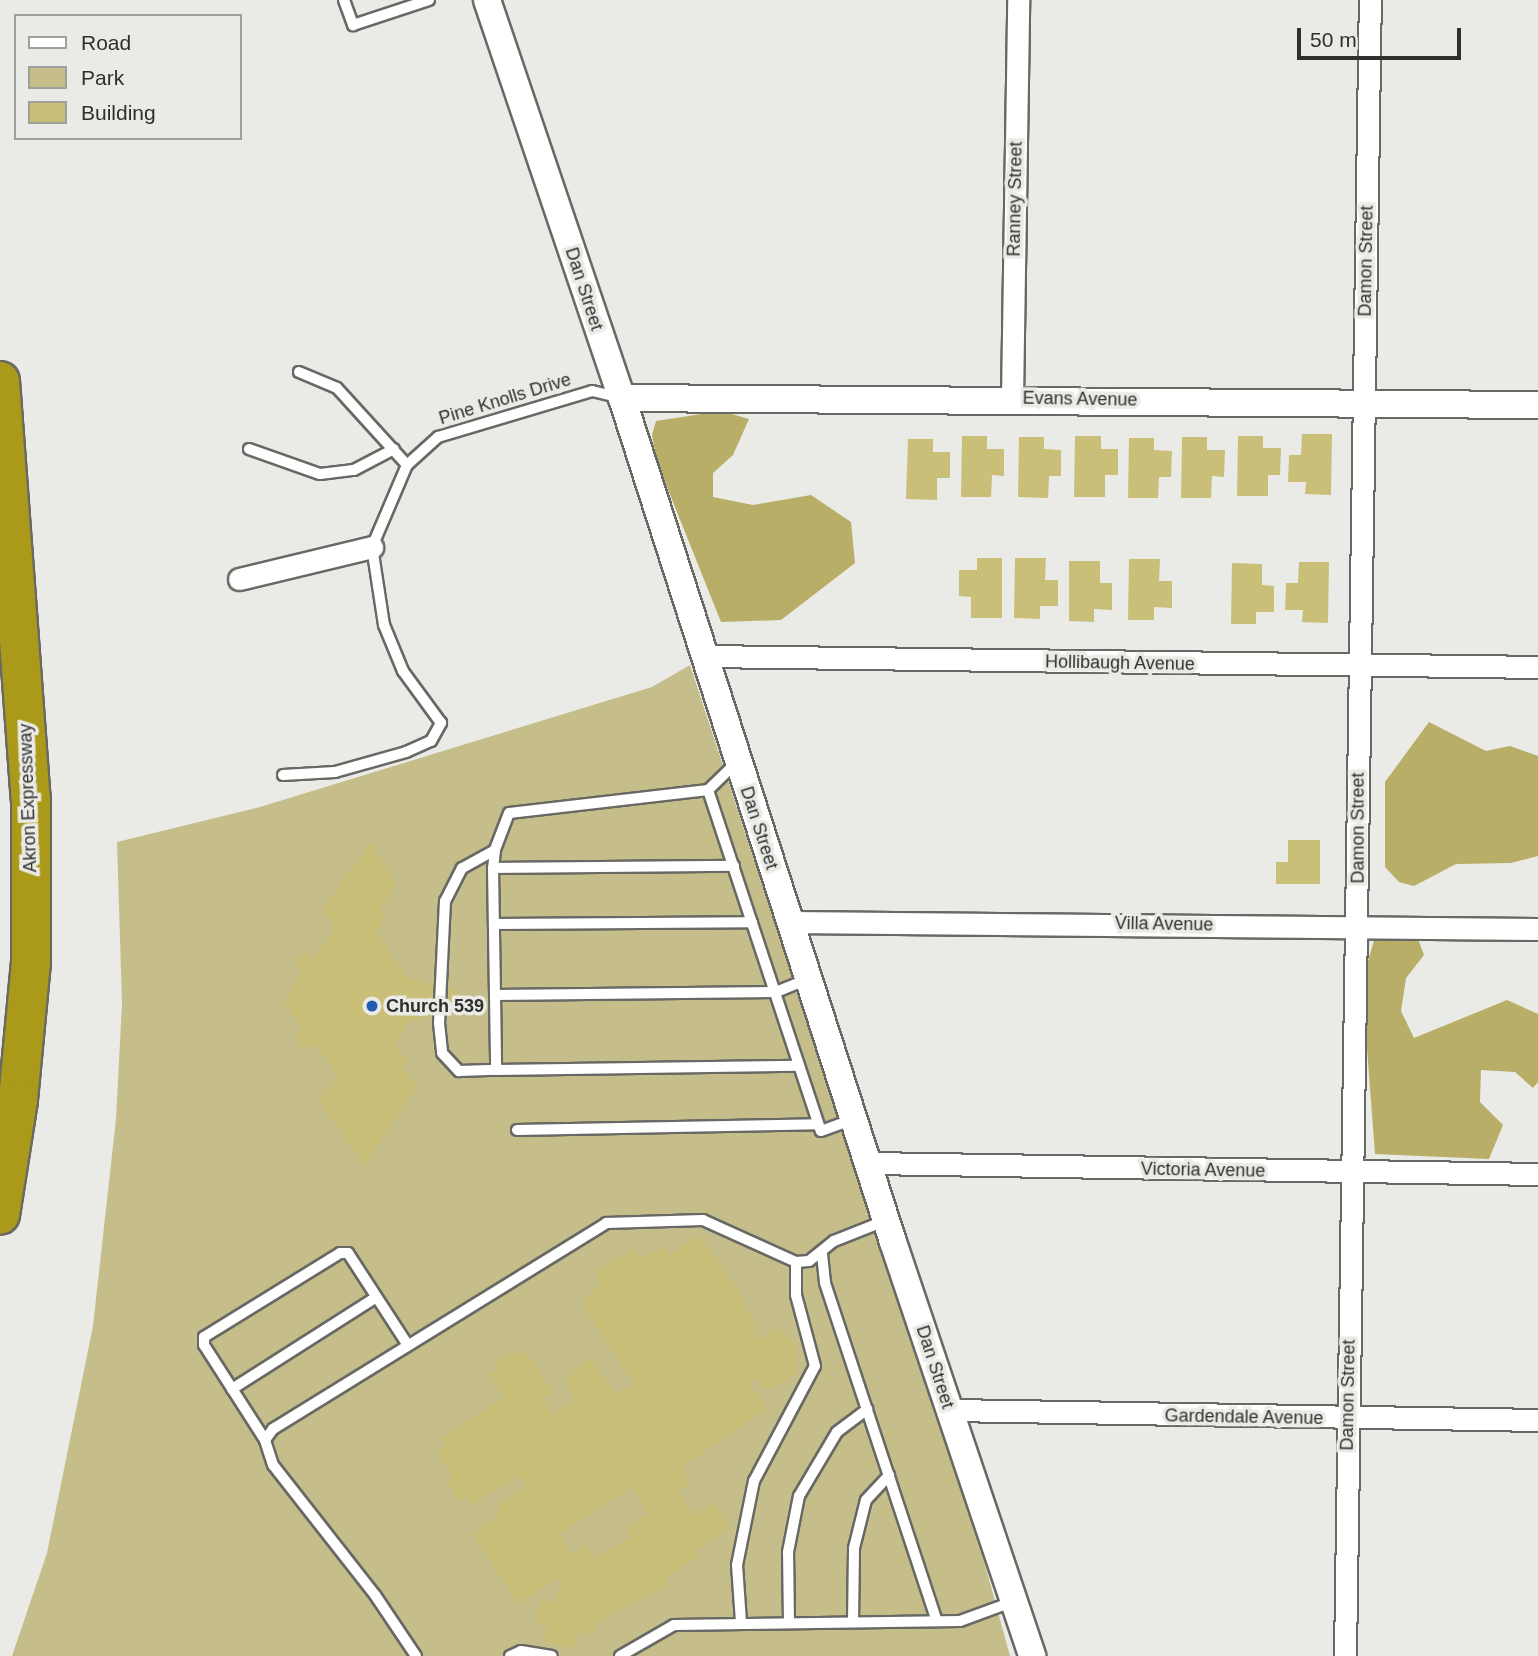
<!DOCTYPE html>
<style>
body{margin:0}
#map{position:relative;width:1538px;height:1656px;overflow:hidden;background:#eaeae6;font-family:Helvetica,sans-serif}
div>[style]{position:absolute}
.green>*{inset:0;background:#c6be8a}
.forest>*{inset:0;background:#b8ae68}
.building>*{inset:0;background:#cabf79}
.roads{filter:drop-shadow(2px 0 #686864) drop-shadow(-2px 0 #686864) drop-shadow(0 2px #686864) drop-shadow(0 -2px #686864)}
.service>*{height:10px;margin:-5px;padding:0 5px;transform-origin:5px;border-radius:5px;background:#fff}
.minor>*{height:21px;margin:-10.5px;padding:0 10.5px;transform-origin:10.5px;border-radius:10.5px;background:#fff}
.tertiary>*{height:26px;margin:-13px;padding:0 13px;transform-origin:13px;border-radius:13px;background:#fff}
.motorway>*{height:38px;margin:-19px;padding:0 19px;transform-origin:19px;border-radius:19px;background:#ab9919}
.dots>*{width:19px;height:19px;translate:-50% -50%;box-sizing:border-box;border:4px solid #eaeae6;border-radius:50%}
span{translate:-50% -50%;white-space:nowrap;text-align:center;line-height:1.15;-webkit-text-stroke:7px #eaeae6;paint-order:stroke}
.street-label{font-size:18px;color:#2f2f2e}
.poi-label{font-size:18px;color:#2f2f2e;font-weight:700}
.left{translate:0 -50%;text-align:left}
.legend{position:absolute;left:14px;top:14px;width:228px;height:126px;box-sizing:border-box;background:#eaeae6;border:2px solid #9f9f9c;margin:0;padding:9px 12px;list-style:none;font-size:21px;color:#2f2f2e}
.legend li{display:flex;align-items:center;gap:14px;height:35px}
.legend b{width:35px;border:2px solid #9f9f9c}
.scale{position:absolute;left:1297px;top:28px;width:164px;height:32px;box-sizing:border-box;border:4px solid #2f2f2e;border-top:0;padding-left:9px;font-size:21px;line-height:24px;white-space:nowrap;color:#2f2f2e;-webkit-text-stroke:5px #eaeae6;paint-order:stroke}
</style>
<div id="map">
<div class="green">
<div style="clip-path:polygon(690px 665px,984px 1561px,1010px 1656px,12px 1656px,47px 1553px,93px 1326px,116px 1119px,122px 1004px,117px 842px,260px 807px,652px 687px)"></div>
</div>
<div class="forest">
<div style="clip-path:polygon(721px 411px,749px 419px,733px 455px,713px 473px,713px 497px,753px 505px,811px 495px,851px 522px,855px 563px,781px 620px,721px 622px,657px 462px,652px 435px,656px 421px)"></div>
<div style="clip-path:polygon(1429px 722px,1486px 751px,1510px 746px,1538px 756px,1538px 856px,1511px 863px,1456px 864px,1414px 886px,1399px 882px,1385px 867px,1385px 782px)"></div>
<div style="clip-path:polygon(1400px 933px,1418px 939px,1424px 955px,1406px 978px,1401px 1011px,1414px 1038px,1507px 1000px,1538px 1014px,1538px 1082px,1533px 1088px,1515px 1072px,1481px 1070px,1480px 1102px,1503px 1125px,1489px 1159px,1375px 1154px,1362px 981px,1376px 934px)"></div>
</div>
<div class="building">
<div style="clip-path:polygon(1302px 434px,1332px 434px,1331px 495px,1305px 494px,1306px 482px,1288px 482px,1289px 455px,1301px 455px)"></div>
<div style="clip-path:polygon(962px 436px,987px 436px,987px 449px,1004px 449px,1004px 476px,992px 475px,991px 497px,961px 497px)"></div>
<div style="clip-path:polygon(1075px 436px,1101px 436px,1101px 449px,1118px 449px,1118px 475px,1105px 475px,1105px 497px,1074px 497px)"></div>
<div style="clip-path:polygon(1238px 436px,1263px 436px,1263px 448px,1281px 448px,1280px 475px,1268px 475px,1268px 496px,1237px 496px)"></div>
<div style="clip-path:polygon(1019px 437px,1044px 437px,1044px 449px,1061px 450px,1061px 476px,1049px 476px,1048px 498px,1018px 497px)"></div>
<div style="clip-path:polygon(1182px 437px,1207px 437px,1207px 450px,1225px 450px,1224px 477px,1212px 476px,1211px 498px,1181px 498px)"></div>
<div style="clip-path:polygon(1129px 438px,1154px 438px,1154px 450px,1172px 451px,1171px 477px,1159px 477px,1158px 498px,1128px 498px)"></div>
<div style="clip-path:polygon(908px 439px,933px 439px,933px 452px,950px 452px,950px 478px,937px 478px,937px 500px,906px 499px)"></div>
<div style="clip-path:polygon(977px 558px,1002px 558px,1002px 618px,971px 618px,971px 597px,959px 596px,959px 570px,977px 570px)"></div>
<div style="clip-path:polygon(1015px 558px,1046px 558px,1045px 580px,1058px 580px,1058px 606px,1040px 606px,1040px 619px,1014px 618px)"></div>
<div style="clip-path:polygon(1129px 559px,1160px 559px,1159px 581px,1172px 581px,1172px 608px,1154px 607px,1154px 620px,1128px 620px)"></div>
<div style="clip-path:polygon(1069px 561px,1100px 561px,1100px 583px,1112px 583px,1112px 610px,1094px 609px,1094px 622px,1069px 621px)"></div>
<div style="clip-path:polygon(1299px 562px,1329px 562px,1328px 623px,1302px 622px,1303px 610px,1285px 610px,1286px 583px,1298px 583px)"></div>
<div style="clip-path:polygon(1232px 563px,1262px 564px,1262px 585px,1274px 586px,1274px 612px,1256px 612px,1256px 624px,1231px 624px)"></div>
<div style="clip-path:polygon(1288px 840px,1320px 840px,1320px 884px,1276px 884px,1276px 862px,1288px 862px)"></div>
<div style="clip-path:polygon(370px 842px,396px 883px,379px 911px,386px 915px,376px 932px,408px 978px,454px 988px,463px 1000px,455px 1010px,409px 1022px,395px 1044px,408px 1062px,402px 1066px,417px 1087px,364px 1165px,319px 1100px,338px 1075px,316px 1045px,304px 1051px,296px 1040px,302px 1027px,284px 1002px,302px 974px,295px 961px,304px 951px,314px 958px,335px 927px,322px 911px)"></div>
<div style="clip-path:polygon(evenodd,699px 1235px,743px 1296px,740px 1298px,756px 1323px,750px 1327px,758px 1338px,769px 1336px,769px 1329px,778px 1330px,796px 1343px,796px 1374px,774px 1388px,764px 1388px,755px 1378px,748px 1383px,767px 1409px,682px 1467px,690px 1486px,678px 1491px,694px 1516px,714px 1503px,729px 1528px,696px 1550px,700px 1556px,665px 1577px,669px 1584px,596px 1623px,594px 1636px,577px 1632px,574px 1649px,544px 1642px,547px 1626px,535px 1623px,540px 1601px,553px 1603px,561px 1585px,557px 1578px,518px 1604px,472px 1533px,497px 1517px,500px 1503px,527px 1486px,519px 1475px,472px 1505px,466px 1496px,459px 1501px,446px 1481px,453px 1477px,437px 1452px,446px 1446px,440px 1438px,504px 1397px,490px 1374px,498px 1368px,494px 1362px,513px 1350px,517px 1356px,526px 1351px,552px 1392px,542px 1398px,552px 1414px,575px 1399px,564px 1382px,590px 1357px,616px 1395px,634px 1384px,581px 1302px,601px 1283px,595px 1272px,633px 1248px,639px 1257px,665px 1247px,670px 1254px,699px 1235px,631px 1488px,648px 1514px,626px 1528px,631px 1536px,596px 1558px,587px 1544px,572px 1554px,559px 1534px,631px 1488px)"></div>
</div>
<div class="roads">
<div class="service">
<div style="left:344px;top:0;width:27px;rotate:70deg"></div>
<div style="left:353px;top:25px;width:80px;rotate:-18.2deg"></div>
<div style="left:299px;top:372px;width:41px;rotate:22.8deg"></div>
<div style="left:337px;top:388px;width:104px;rotate:47.7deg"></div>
<div style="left:249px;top:449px;width:75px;rotate:19.4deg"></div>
<div style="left:320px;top:474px;width:34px;rotate:-7deg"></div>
<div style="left:354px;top:470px;width:45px;rotate:-27.7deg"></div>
<div style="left:737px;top:762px;width:40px;rotate:136deg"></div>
<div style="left:708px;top:790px;width:359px;rotate:71.7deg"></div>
<div style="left:821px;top:1131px;width:35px;rotate:-20deg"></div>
<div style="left:283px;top:775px;width:52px;rotate:-3.3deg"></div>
<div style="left:335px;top:772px;width:74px;rotate:-15.7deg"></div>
<div style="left:406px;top:752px;width:27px;rotate:-24deg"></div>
<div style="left:431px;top:741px;width:21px;rotate:-61deg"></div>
<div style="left:441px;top:723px;width:64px;rotate:-126.2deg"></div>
<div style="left:403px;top:671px;width:50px;rotate:-112.4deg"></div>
<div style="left:384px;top:625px;width:79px;rotate:-98.7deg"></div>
<div style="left:372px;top:547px;width:89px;rotate:-66.9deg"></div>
<div style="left:407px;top:465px;width:42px;rotate:-42.1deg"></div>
<div style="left:438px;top:437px;width:161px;rotate:-16.6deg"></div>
<div style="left:592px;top:391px;width:28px;rotate:13deg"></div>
<div style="left:708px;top:790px;width:200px;rotate:173.4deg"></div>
<div style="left:509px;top:813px;width:40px;rotate:111deg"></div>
<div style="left:495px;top:850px;width:18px;rotate:96deg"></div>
<div style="left:493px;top:868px;width:202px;rotate:89.1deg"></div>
<div style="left:496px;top:1070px;width:303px;rotate:-0.8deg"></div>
<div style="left:495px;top:850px;width:38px;rotate:151deg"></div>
<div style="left:462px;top:868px;width:37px;rotate:117deg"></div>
<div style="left:445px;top:901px;width:122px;rotate:92.8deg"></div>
<div style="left:439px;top:1023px;width:30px;rotate:84deg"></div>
<div style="left:442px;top:1053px;width:25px;rotate:47deg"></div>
<div style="left:459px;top:1071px;width:37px;rotate:-2deg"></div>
<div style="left:493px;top:868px;width:241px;rotate:-0.5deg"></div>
<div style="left:494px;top:924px;width:258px;rotate:-0.4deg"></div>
<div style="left:495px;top:995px;width:281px;rotate:-0.6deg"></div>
<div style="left:776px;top:992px;width:35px;rotate:-22deg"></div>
<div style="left:517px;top:1130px;width:301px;rotate:-1.1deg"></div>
<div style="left:822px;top:1254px;width:29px;rotate:84deg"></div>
<div style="left:825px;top:1283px;width:356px;rotate:71.7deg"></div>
<div style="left:232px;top:1389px;width:169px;rotate:-32.5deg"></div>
<div style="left:265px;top:1440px;width:113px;rotate:-122.7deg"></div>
<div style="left:204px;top:1345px;width:8px;rotate:-90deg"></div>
<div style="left:204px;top:1337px;width:160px;rotate:-31.7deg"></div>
<div style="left:340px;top:1253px;width:8px"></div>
<div style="left:348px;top:1253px;width:108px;rotate:57deg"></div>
<div style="left:741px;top:1622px;width:57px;rotate:-94deg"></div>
<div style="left:737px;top:1565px;width:86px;rotate:-78.6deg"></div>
<div style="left:754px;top:1481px;width:130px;rotate:-62.1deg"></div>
<div style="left:815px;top:1366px;width:73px;rotate:-105deg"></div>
<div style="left:796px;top:1295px;width:33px;rotate:-90deg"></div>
<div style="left:789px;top:1622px;width:70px;rotate:-90.8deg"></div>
<div style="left:788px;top:1552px;width:57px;rotate:-78.9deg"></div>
<div style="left:799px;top:1496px;width:74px;rotate:-59.3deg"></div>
<div style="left:837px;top:1432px;width:38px;rotate:-37deg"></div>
<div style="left:853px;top:1622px;width:74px;rotate:-89.2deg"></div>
<div style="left:854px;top:1548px;width:49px;rotate:-76deg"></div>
<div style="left:866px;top:1500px;width:34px;rotate:-47deg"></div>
<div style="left:416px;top:1656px;width:73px;rotate:-123.9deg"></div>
<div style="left:375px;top:1595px;width:165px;rotate:-128.1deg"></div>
<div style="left:273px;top:1465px;width:26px;rotate:-108deg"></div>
<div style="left:265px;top:1440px;width:14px;rotate:-54deg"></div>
<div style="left:273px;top:1429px;width:392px;rotate:-31.7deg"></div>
<div style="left:606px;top:1223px;width:97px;rotate:-1.8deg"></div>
<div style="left:703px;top:1220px;width:102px;rotate:24.3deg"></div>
<div style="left:796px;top:1262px;width:13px;rotate:-4deg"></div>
<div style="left:809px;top:1261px;width:32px;rotate:-39deg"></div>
<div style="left:834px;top:1241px;width:57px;rotate:-21.6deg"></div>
<div style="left:510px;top:1656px;width:12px;rotate:-24deg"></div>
<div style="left:521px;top:1651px;width:31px;rotate:9deg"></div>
<div style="left:620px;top:1656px;width:62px;rotate:-29.9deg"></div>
<div style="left:674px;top:1625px;width:286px;rotate:-0.8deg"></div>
<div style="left:960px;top:1621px;width:55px;rotate:-20.1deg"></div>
</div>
<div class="minor">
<div style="left:1012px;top:398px;width:398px;rotate:-89.1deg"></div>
<div style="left:239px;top:579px;width:137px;rotate:-13.5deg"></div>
<div style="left:703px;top:656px;width:835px;rotate:0.75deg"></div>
<div style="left:790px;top:922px;width:748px;rotate:0.54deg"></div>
<div style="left:869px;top:1163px;width:669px;rotate:0.94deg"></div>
<div style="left:950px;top:1410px;width:588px;rotate:0.97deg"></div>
<div style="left:1345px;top:1656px;width:1656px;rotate:-89.14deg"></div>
</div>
<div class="tertiary">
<div style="left:487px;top:0;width:420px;rotate:71.3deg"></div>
<div style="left:622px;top:398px;width:886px;rotate:72.2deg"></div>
<div style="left:893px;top:1242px;width:437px;rotate:71.4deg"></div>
<div style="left:622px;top:398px;width:916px;rotate:0.44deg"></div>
</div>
<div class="motorway">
<div style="left:0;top:381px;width:419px;rotate:85.8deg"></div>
<div style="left:31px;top:799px;width:163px;rotate:90deg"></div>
<div style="left:31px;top:962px;width:139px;rotate:95.4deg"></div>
<div style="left:18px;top:1100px;width:116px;rotate:98.9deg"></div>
</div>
</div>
<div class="dots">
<div style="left:372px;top:1006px;background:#215dae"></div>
</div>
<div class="street-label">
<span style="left:1015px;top:199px;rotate:-89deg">Ranney Street</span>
<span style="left:1366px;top:261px;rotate:-89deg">Damon Street</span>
<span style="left:584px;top:289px;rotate:72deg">Dan Street</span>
<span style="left:505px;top:399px;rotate:-17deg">Pine Knolls Drive</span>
<span style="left:1080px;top:399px;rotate:1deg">Evans Avenue</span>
<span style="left:1120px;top:663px;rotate:1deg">Hollibaugh Avenue</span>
<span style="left:28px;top:798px;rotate:-92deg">Akron Expressway</span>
<span style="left:759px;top:828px;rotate:72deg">Dan Street</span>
<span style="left:1358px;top:828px;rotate:-90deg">Damon Street</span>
<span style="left:1164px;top:924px;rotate:1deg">Villa Avenue</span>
<span style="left:1203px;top:1170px;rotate:1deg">Victoria Avenue</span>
<span style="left:935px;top:1367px;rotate:72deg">Dan Street</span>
<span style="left:1348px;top:1395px;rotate:-89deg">Damon Street</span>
<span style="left:1244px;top:1417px;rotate:1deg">Gardendale Avenue</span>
</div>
<div class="poi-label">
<span class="left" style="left:386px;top:1006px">Church 539</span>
</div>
<ul class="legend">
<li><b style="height:9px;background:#fff"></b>Road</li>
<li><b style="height:19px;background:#c6be8a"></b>Park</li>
<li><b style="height:19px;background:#cabf79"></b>Building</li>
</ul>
<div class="scale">50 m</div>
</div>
